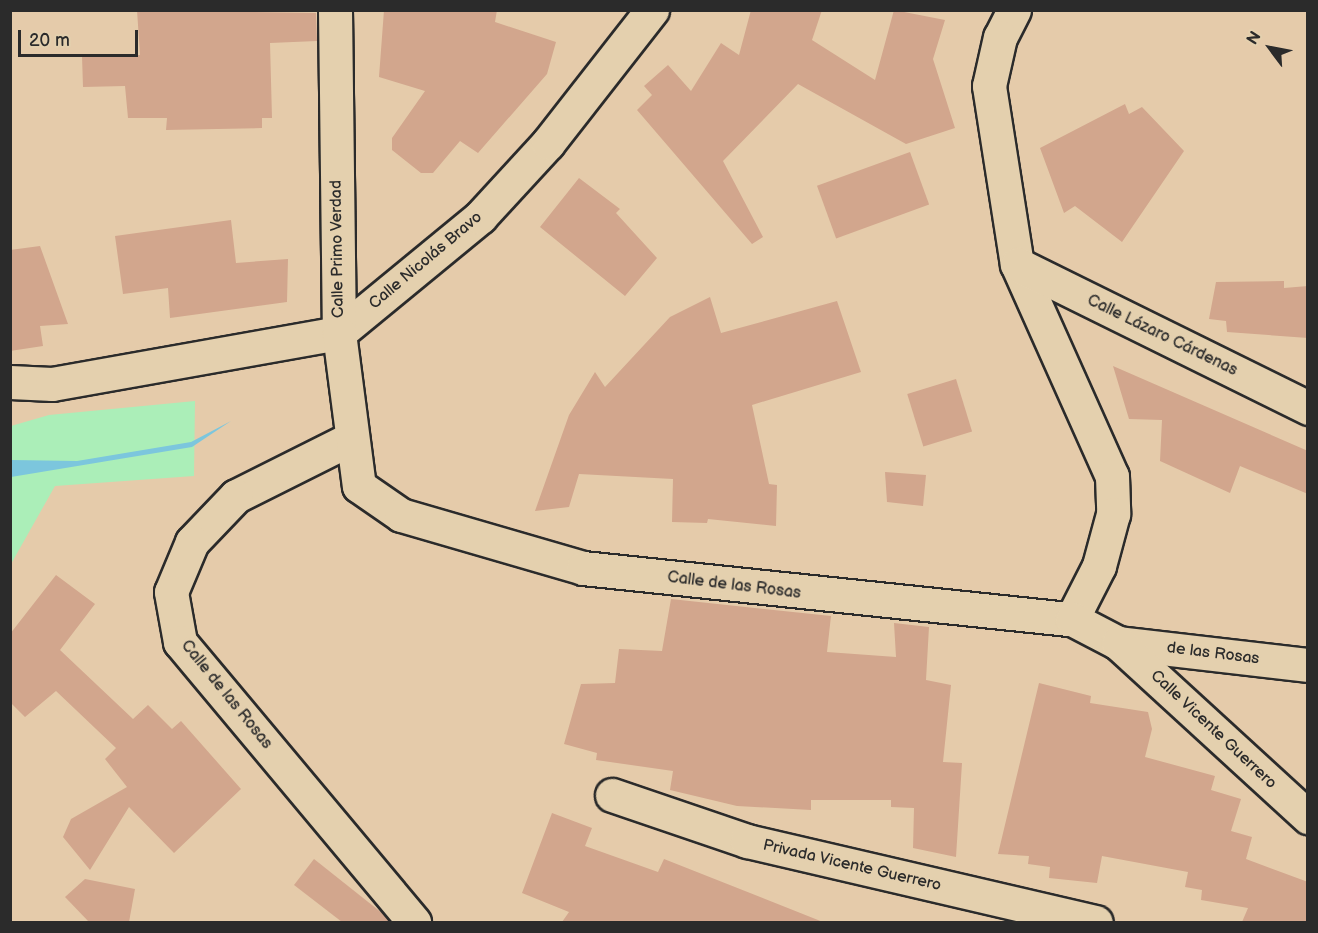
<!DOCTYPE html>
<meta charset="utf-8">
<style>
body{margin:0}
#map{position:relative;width:1318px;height:933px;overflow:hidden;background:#e5cbaa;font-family:"Balsamiq Sans",sans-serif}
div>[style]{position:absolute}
.green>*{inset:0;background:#abeeb8}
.water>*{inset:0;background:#7cc6dd}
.building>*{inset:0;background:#d2a68d;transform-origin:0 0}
.roads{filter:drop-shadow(2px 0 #2b2b2b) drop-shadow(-2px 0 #2b2b2b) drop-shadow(0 2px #2b2b2b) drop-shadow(0 -2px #2b2b2b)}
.minor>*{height:33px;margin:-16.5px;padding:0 16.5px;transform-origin:16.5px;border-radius:16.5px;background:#e4d0ae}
.tertiary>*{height:33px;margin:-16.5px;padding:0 16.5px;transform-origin:16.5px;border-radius:16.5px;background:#e4d0ae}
span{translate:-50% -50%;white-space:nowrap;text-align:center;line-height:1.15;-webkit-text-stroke:4.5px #e4d0ae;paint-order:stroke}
.street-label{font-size:16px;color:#2b2b2b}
.frame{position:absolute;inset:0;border:12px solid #2b2b2b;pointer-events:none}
.north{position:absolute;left:1240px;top:18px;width:60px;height:60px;-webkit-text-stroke:4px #e4d0ae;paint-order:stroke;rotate:302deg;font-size:16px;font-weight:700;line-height:24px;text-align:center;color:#2b2b2b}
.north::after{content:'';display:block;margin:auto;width:21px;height:27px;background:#2b2b2b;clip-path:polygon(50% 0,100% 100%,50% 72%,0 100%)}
.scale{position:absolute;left:18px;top:30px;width:120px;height:27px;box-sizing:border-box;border:3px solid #2b2b2b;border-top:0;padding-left:8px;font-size:18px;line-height:21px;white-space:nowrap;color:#2b2b2b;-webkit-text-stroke:4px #e4d0ae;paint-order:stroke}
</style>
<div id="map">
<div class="green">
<div style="clip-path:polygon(195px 401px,194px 476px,55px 486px,11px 564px,11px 426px,49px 415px)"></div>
</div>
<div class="water">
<div style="clip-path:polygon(231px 421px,192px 447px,11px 477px,11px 460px,77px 461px,191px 442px)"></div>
</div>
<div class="building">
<div style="clip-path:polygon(137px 10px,316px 13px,317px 41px,270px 43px,272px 118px,262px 118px,262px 128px,166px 130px,167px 118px,128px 118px,125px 86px,83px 87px,82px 56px,140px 55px)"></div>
<div style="clip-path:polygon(384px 10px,497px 10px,495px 22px,556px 42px,547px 74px,478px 153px,460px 141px,433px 173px,421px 173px,392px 150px,392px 138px,425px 91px,379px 77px)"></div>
<div style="clip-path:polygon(751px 10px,822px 10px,812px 40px,875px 80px,894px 10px,945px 20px,933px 59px,955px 128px,906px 144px,798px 84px,723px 161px,763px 237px,752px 244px,637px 110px,652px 95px,644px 86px,668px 65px,691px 91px,721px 43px,739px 55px)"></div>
<div style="clip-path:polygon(1125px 104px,1129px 114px,1142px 107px,1184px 151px,1122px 242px,1075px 206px,1064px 213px,1040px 148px)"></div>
<div style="left:910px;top:152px;width:56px;height:99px;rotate:70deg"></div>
<div style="clip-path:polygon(579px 178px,620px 209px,616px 213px,657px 258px,625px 296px,540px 227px)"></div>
<div style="clip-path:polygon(231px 220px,236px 263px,288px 259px,287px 302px,170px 318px,168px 288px,123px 294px,115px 236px)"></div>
<div style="clip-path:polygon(40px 246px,68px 324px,40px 326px,43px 346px,10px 351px,10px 250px)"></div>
<div style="clip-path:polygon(1284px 281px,1284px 288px,1308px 286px,1308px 338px,1227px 332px,1226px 321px,1209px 319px,1216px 282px)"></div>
<div style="clip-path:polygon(710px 297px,721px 333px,837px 301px,861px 372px,752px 405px,769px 484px,777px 485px,776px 526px,708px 519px,707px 523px,672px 522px,673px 479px,579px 474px,569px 507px,535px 511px,569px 415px,595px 372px,605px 387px,670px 317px)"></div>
<div style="clip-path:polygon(1113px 366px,1308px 451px,1308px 494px,1240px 466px,1230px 493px,1160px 461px,1162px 420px,1129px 419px)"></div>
<div style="left:956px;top:379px;width:55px;height:51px;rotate:73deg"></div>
<div style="clip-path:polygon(885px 472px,926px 475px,923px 506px,887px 502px)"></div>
<div style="clip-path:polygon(56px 575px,95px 604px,60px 650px,133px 719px,148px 705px,172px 729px,181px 721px,241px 789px,174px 853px,129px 807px,90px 870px,63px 837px,71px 819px,127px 787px,105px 759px,116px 748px,56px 691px,25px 717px,10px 702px,10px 634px)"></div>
<div style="clip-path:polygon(671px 599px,831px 616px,827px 652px,896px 657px,894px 623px,929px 627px,926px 680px,951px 685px,943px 762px,962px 763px,956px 857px,913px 848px,914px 808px,891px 807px,891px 800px,811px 800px,811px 810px,737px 806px,670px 790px,673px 771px,596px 760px,597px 753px,564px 744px,581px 684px,615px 683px,619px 649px,662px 651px)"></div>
<div style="clip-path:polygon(1039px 683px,1091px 696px,1090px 703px,1148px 712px,1152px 729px,1145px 757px,1215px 776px,1211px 790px,1241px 799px,1231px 831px,1252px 837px,1246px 859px,1308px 882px,1308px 922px,1242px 922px,1248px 908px,1201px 900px,1202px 890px,1185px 887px,1188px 872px,1102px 856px,1097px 883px,1049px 878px,1050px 867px,1028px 864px,1029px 856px,998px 854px)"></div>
<div style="clip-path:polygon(552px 813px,592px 828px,585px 846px,658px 872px,664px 859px,823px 922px,562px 922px,569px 912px,522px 893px)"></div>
<div style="clip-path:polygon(314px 859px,382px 913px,390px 922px,342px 922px,294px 885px)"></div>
<div style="clip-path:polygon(85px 879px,135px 889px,129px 922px,89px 922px,65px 897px)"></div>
</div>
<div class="roads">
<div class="minor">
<div style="left:1014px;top:10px;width:30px;rotate:117deg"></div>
<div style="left:1000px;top:37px;width:50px;rotate:102.7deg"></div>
<div style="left:989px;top:86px;width:180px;rotate:81.1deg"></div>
<div style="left:1017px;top:264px;width:232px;rotate:65.9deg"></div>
<div style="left:1112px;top:476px;width:38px;rotate:88deg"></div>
<div style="left:1113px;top:514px;width:54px;rotate:105.1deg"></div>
<div style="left:1099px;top:566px;width:59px;rotate:117deg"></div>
<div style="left:1017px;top:264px;width:325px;rotate:26.3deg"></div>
<div style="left:10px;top:382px;width:42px;rotate:2.7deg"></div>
<div style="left:52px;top:384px;width:291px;rotate:-10.1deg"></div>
<div style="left:339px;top:333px;width:183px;rotate:-39.4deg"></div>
<div style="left:480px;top:217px;width:100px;rotate:-47.4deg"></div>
<div style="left:548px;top:143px;width:169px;rotate:-52deg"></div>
<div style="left:352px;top:438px;width:130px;rotate:153.4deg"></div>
<div style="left:236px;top:496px;width:64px;rotate:133.7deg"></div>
<div style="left:192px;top:542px;width:54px;rotate:112.8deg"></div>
<div style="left:171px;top:592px;width:51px;rotate:79.8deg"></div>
<div style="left:180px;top:642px;width:365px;rotate:50.1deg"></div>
<div style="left:1118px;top:643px;width:191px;rotate:6.6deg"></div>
<div style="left:612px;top:795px;width:143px;rotate:18.8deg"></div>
<div style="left:747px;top:841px;width:358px;rotate:13.1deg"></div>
</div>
<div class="tertiary">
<div style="left:335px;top:10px;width:323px;rotate:89.3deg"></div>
<div style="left:339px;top:333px;width:154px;rotate:82.6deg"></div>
<div style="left:359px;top:486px;width:51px;rotate:34.6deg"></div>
<div style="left:401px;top:515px;width:190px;rotate:16.2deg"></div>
<div style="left:583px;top:568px;width:492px;rotate:6deg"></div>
<div style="left:1072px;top:619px;width:52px;rotate:27.6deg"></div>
<div style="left:1118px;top:643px;width:258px;rotate:42.5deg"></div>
</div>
</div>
<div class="street-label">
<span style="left:338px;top:249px;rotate:-91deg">Calle Primo Verdad</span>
<span style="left:426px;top:261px;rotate:-40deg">Calle Nicolás Bravo</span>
<span style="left:1162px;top:336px;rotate:26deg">Calle Lázaro Cárdenas</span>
<span style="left:734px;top:586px;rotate:7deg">Calle de las Rosas</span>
<span style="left:1213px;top:654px;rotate:7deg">de las Rosas</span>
<span style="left:226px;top:695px;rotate:51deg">Calle de las Rosas</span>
<span style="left:1213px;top:730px;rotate:43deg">Calle Vicente Guerrero</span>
<span style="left:852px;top:866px;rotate:13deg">Privada Vicente Guerrero</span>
</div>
<div class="frame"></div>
<div class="north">N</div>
<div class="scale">20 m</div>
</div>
